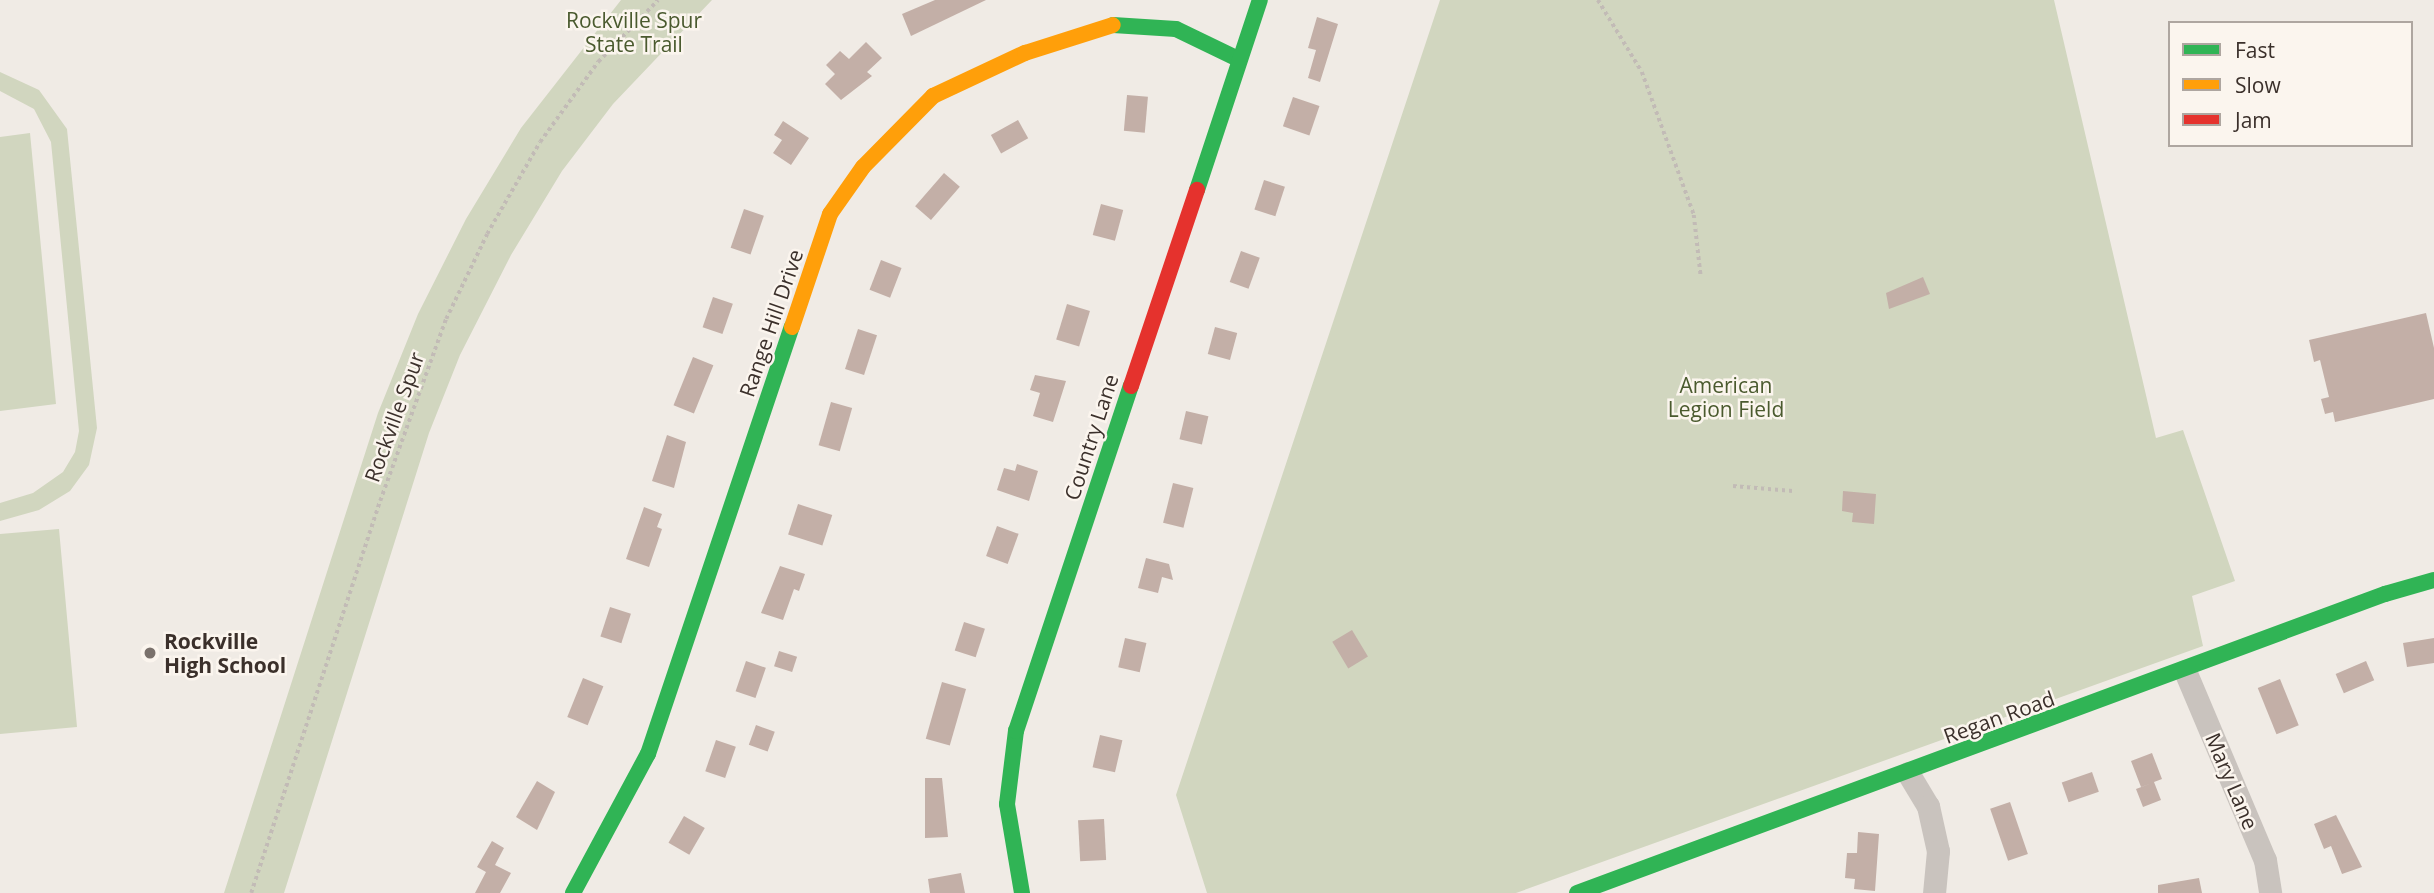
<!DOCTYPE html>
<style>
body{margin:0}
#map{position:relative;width:2434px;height:893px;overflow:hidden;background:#f0ebe5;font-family:"Open Sans",sans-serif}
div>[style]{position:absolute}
.green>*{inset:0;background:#d1d6bf}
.building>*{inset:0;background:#c3afa7;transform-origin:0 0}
.path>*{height:3.5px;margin-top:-1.75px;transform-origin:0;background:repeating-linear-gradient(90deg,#c2bbb6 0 3.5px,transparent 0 7px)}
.street>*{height:23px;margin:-11.5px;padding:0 11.5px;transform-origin:11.5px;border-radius:11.5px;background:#c9c3be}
.fast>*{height:16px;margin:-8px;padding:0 8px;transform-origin:8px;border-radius:8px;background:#30b455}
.slow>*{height:16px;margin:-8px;padding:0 8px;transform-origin:8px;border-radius:8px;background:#ff9f0a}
.jam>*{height:16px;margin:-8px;padding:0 8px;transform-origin:8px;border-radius:8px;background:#e5322d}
.dots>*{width:19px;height:19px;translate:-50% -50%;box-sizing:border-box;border:4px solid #fbf5ee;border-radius:50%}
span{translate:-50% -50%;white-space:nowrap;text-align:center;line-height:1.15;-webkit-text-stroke:5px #fbf5ee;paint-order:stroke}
.park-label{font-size:21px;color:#4a5a2e}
.street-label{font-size:21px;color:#3b302b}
.poi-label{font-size:21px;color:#3b302b;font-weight:700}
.left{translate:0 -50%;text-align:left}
.legend{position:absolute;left:2168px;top:21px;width:245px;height:126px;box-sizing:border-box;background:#fbf5ee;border:2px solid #aea6a0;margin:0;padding:9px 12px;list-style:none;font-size:21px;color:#3b302b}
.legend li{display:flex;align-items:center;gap:14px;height:35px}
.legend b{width:35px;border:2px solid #aea6a0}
</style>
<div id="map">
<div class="green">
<div style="clip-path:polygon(621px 0,712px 0,613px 104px,562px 171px,511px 255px,460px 355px,429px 433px,284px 893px,224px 893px,378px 413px,418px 314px,466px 219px,521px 128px)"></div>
<div style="clip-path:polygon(1440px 0,2054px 0,2156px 438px,2183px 430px,2235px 581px,2192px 596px,2203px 646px,1516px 893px,1207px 893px,1176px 795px)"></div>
<div style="clip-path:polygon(0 72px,39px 90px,67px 129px,97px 428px,89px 465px,70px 491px,39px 510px,0 521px,0 503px,33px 493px,63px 472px,75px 452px,79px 431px,51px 142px,34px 109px,0 91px)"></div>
<div style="clip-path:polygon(30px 133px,56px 404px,0 411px,0 137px)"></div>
<div style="clip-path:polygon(59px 529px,77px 727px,0 734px,0 534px)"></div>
</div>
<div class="building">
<div style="clip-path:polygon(935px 0,986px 0,911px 36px,902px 14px)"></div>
<div style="clip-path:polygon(1317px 17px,1338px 24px,1320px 82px,1308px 78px,1316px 50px,1308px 48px)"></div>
<div style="clip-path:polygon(866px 42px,882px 58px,867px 72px,872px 76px,841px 100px,825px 84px,835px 74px,826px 65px,840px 51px,849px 59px)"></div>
<div style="left:1127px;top:95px;width:21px;height:36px;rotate:5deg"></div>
<div style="left:1293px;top:97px;width:28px;height:31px;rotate:19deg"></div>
<div style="left:1018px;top:120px;width:21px;height:31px;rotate:61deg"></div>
<div style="clip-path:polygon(783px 121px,809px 138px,791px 165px,773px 153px,782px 140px,774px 135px)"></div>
<div style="left:944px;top:173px;width:21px;height:44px;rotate:41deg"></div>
<div style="left:1264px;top:180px;width:22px;height:31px;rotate:18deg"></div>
<div style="left:1101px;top:204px;width:23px;height:32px;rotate:15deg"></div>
<div style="left:744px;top:209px;width:21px;height:41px;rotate:19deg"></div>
<div style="left:1241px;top:251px;width:20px;height:33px;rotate:20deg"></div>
<div style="left:881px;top:260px;width:22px;height:32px;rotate:21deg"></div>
<div style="clip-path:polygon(1923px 277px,1930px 294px,1889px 309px,1886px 293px)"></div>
<div style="left:713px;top:297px;width:21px;height:32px;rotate:19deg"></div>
<div style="left:1067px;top:304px;width:24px;height:37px;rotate:17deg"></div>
<div style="clip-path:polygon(2426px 313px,2434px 348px,2434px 399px,2335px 422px,2333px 412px,2325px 414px,2321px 399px,2329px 397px,2320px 360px,2314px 362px,2309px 340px)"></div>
<div style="left:1215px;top:327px;width:23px;height:28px;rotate:15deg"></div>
<div style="left:858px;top:329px;width:20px;height:42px;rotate:18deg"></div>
<div style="left:693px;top:357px;width:22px;height:52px;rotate:22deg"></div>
<div style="clip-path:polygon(1035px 375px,1066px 381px,1053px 422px,1033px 416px,1040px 393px,1030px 390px)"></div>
<div style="left:831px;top:402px;width:22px;height:45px;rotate:16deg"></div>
<div style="left:1186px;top:411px;width:23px;height:29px;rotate:13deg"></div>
<div style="clip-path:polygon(667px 435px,686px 442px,674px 488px,652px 481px)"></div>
<div style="clip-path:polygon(1017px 464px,1038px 471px,1029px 501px,997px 490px,1004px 468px,1015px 471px)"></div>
<div style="left:1173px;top:483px;width:21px;height:41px;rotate:14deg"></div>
<div style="clip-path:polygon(1843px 491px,1876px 494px,1874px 524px,1852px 522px,1853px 513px,1842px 511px)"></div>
<div style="left:798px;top:504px;width:36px;height:32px;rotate:18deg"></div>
<div style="clip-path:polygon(644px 507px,662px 514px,657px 527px,662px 529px,649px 567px,626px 559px)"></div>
<div style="left:997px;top:526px;width:23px;height:32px;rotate:20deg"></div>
<div style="clip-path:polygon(1146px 558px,1169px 564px,1173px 580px,1162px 577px,1158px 593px,1138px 588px)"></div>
<div style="clip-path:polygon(780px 566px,805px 574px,799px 591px,794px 589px,783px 620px,761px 613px)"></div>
<div style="left:610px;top:607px;width:22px;height:31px;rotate:18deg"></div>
<div style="left:964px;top:622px;width:22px;height:30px;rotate:18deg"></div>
<div style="left:1352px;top:630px;width:31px;height:23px;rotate:59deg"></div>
<div style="left:1125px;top:638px;width:22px;height:30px;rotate:13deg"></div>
<div style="clip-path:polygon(2434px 638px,2434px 663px,2407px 667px,2403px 643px)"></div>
<div style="left:779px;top:651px;width:19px;height:16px;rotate:18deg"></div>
<div style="left:746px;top:661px;width:21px;height:32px;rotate:19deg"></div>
<div style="left:2366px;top:661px;width:21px;height:33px;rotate:67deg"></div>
<div style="left:583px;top:678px;width:22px;height:42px;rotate:22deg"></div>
<div style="left:2280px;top:679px;width:50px;height:24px;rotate:68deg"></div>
<div style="left:942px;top:682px;width:25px;height:59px;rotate:16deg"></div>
<div style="left:756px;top:725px;width:20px;height:21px;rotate:20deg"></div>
<div style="left:1100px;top:735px;width:23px;height:33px;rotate:13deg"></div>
<div style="left:716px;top:740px;width:21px;height:33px;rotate:19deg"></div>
<div style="clip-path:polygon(2152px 753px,2162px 779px,2154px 782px,2161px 800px,2143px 807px,2136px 789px,2152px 783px,2141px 787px,2131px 761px)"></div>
<div style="left:2092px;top:772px;width:21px;height:32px;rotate:71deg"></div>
<div style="clip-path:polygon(925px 778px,942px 778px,948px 837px,925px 838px)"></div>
<div style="clip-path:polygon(537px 781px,555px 792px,537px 830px,516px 817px)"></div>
<div style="left:2010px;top:802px;width:55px;height:21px;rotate:71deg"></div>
<div style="clip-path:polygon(2336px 815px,2362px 867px,2342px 874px,2331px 846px,2324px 849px,2314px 824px)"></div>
<div style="left:684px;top:816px;width:24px;height:31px;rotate:30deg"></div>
<div style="left:1104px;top:819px;width:41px;height:26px;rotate:87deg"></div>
<div style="clip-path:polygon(1858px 832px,1879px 834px,1875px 891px,1854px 889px,1855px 879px,1845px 878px,1847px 853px,1857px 853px)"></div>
<div style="clip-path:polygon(492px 841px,504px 848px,495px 865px,511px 873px,500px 893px,475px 893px,486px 872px,477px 867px)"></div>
<div style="clip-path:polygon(961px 873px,965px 893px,930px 893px,928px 879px)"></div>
<div style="clip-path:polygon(2199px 878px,2202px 893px,2158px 893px,2158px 885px)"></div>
</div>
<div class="path">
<div style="left:1598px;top:0;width:84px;rotate:58.6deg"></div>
<div style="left:1642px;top:72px;width:152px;rotate:70deg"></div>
<div style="left:1694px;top:215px;width:62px;rotate:83.6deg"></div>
<div style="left:1733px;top:486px;width:60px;rotate:4.8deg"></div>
<div style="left:251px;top:893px;width:413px;rotate:-71.8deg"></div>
<div style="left:380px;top:501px;width:194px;rotate:-70.1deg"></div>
<div style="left:446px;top:319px;width:94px;rotate:-64.2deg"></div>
<div style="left:487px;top:234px;width:106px;rotate:-60.1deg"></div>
<div style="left:540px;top:142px;width:99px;rotate:-54.1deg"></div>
<div style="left:598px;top:62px;width:86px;rotate:-45.9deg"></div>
</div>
<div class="street">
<div style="left:2185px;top:671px;width:205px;rotate:67.1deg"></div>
<div style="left:2265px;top:860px;width:33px;rotate:81deg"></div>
<div style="left:1908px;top:773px;width:39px;rotate:59deg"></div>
<div style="left:1928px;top:806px;width:46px;rotate:77.5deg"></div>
<div style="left:1938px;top:851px;width:42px;rotate:95.4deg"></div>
</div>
<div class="fast">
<div style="left:1113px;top:25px;width:63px;rotate:3.6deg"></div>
<div style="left:1176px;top:29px;width:69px;rotate:25.8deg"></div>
<div style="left:1197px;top:190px;width:200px;rotate:-71.7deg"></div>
<div style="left:573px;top:893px;width:158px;rotate:-61.7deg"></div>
<div style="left:648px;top:754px;width:451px;rotate:-71.4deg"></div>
<div style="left:1022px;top:893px;width:90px;rotate:-99.6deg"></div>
<div style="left:1007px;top:804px;width:74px;rotate:-83deg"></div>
<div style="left:1016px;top:731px;width:364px;rotate:-71.6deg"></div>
<div style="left:1577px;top:893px;width:862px;rotate:-20.31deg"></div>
<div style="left:2385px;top:594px;width:51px;rotate:-15.9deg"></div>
</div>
<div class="slow">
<div style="left:792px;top:327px;width:119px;rotate:-71.4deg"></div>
<div style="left:830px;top:214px;width:57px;rotate:-54.9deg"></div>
<div style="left:863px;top:167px;width:100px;rotate:-45.4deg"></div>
<div style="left:933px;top:96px;width:102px;rotate:-25.1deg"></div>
<div style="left:1025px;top:53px;width:92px;rotate:-17.7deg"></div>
</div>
<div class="jam">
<div style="left:1131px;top:386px;width:207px;rotate:-71.4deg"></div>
</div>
<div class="dots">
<div style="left:150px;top:653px;background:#7a716c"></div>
</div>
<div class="park-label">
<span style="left:634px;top:32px">Rockville Spur<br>State Trail</span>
<span style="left:1726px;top:397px">American<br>Legion Field</span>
</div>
<div class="street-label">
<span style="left:771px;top:323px;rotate:-71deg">Range Hill Drive</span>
<span style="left:394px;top:417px;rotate:-70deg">Rockville Spur</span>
<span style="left:1091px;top:437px;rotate:-72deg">Country Lane</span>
<span style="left:1999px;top:717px;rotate:-20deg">Regan Road</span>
<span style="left:2232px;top:781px;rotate:67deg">Mary Lane</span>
</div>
<div class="poi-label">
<span class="left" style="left:164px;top:653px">Rockville<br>High School</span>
</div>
<ul class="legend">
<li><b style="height:9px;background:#30b455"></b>Fast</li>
<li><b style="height:9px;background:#ff9f0a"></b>Slow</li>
<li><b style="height:9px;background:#e5322d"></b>Jam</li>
</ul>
</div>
